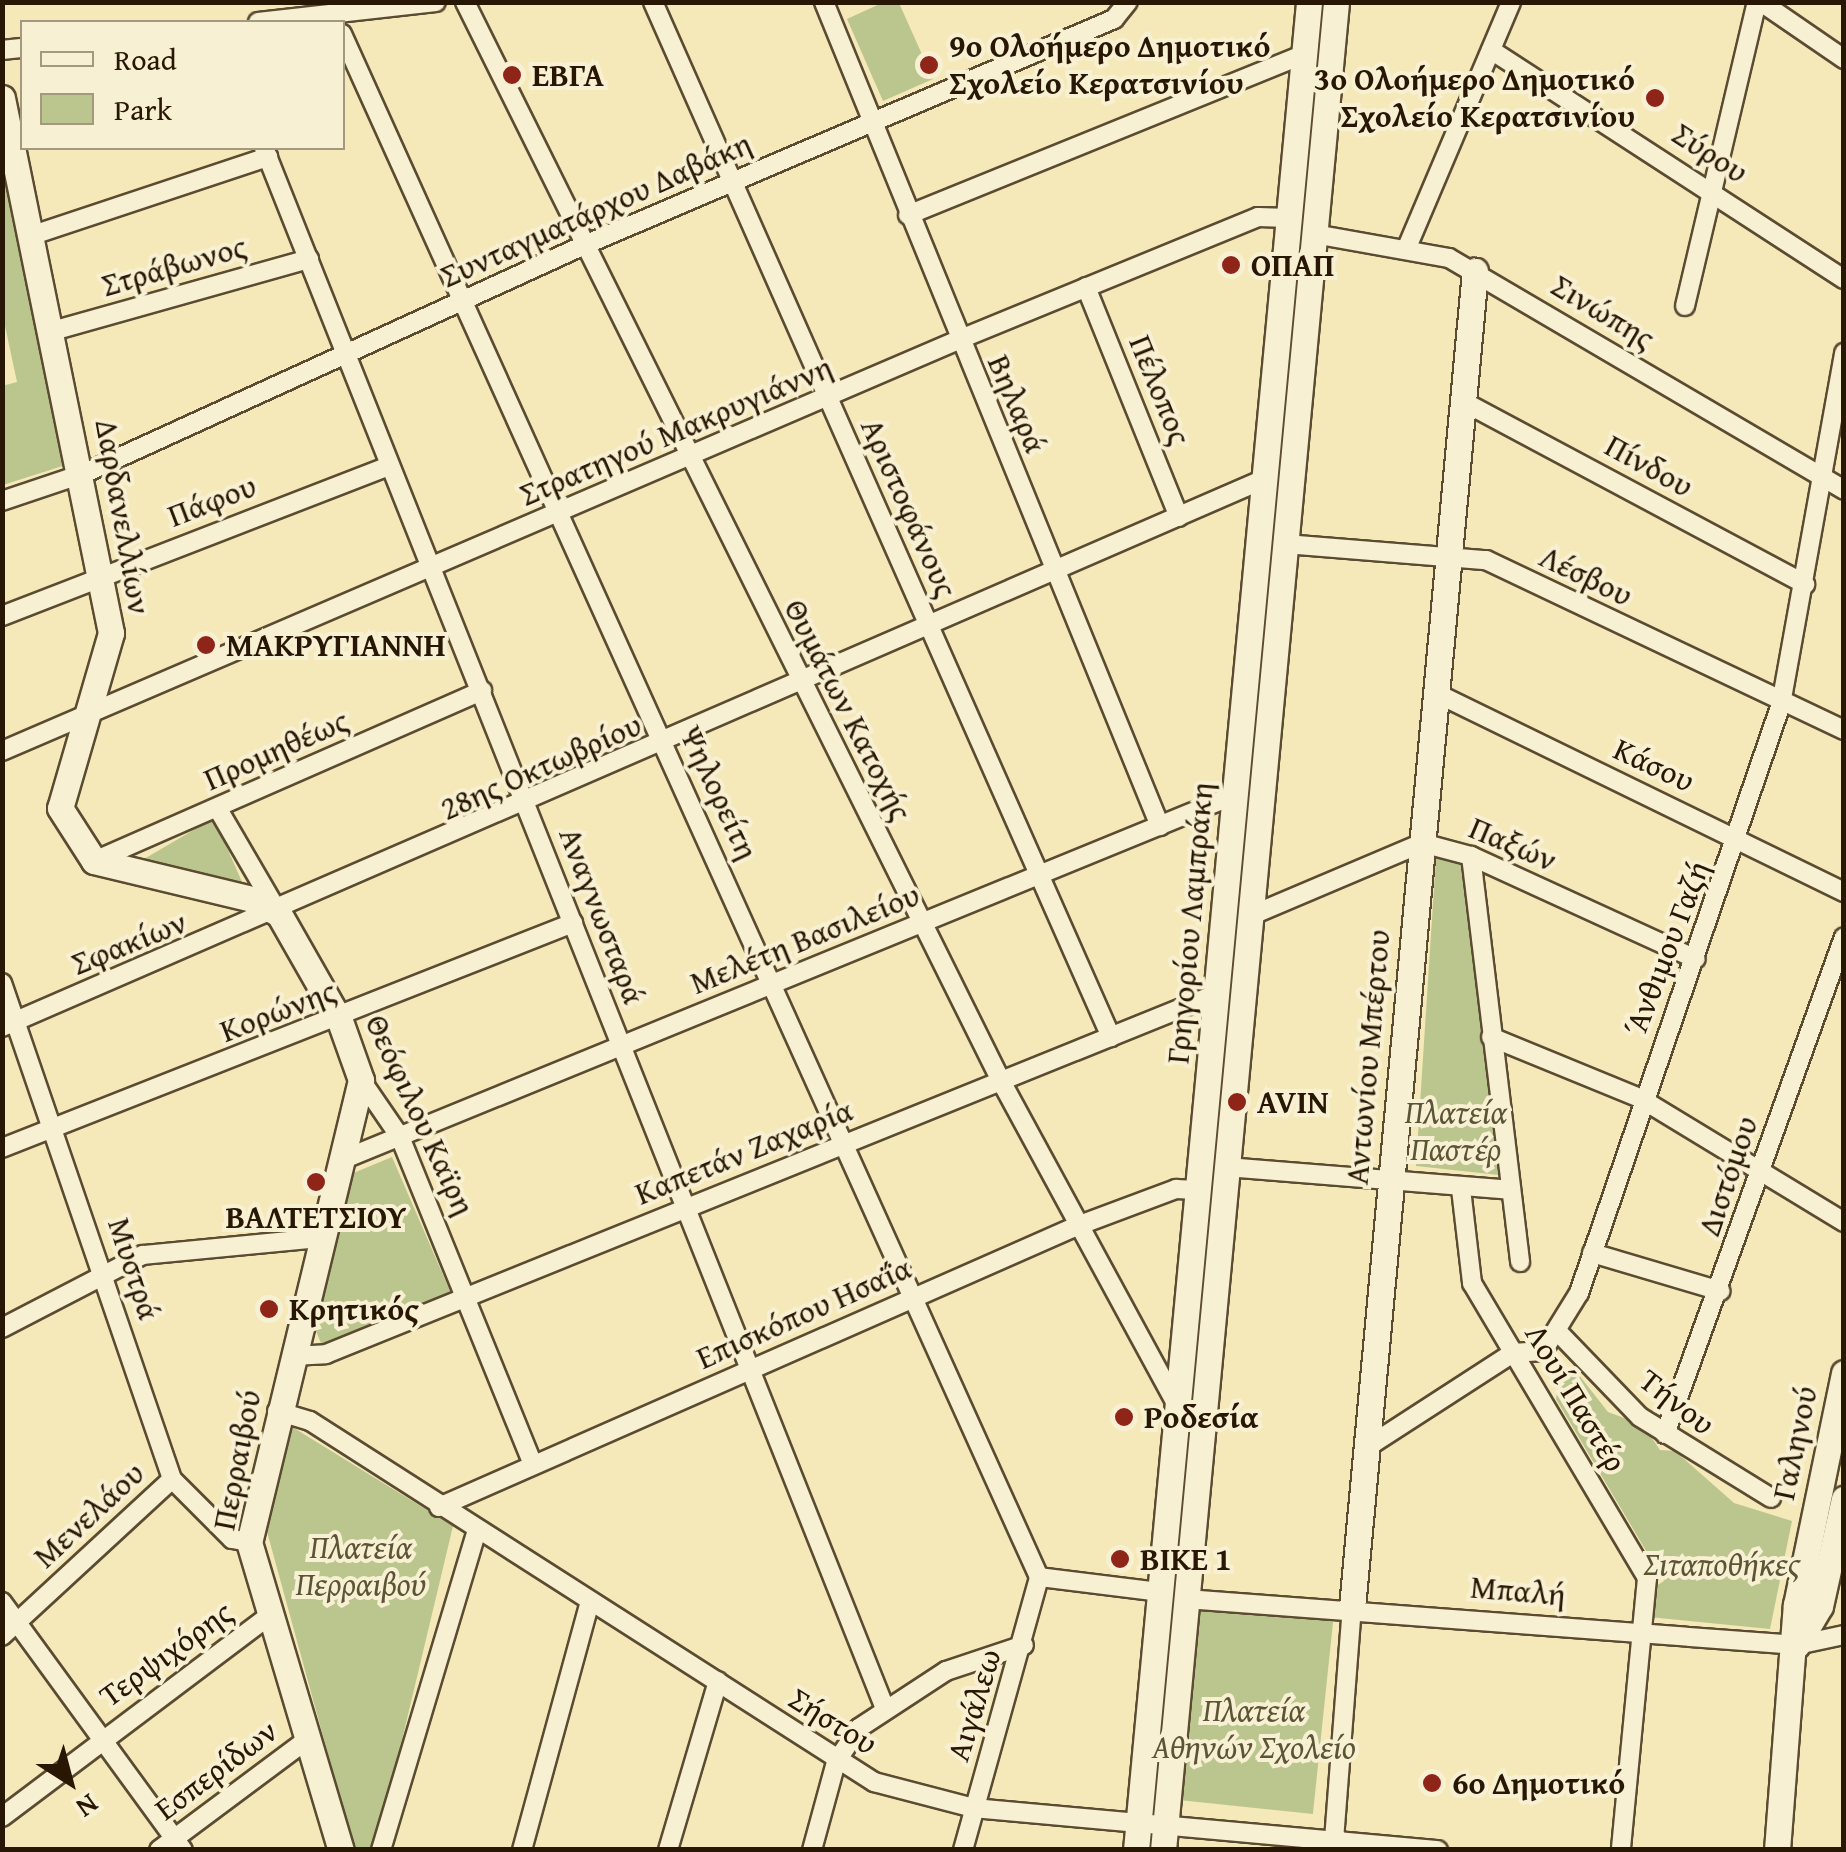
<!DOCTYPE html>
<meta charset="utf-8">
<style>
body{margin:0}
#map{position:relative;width:1846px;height:1852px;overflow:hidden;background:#f5e8b9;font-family:"Gentium Book Plus",serif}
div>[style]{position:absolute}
.green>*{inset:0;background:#bbc68f;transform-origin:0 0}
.roads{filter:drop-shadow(2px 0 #5a4b31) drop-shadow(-2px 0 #5a4b31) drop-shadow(0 2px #5a4b31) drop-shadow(0 -2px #5a4b31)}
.street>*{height:18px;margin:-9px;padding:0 9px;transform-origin:9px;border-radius:9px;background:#f8f0d2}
.secondary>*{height:25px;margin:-12.5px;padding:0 12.5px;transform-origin:12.5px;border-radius:12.5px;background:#f8f0d2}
.dots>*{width:28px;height:28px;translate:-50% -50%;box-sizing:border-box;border:5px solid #f8f0d2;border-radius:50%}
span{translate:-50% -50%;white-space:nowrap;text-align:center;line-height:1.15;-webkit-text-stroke:8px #f8f0d2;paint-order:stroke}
.poi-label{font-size:32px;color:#271704;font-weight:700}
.left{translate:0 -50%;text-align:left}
.right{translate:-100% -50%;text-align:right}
.street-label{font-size:32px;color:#271704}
.park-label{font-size:32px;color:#5b5435;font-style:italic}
.frame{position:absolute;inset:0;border:5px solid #271704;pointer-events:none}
.legend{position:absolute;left:20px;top:20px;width:325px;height:130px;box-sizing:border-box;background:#f8f0d2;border:2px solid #a49980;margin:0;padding:12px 18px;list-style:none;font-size:30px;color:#271704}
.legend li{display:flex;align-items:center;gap:20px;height:50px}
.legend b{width:50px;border:2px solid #a49980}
.north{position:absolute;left:20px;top:1732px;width:100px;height:100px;-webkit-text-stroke:8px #f8f0d2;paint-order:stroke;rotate:144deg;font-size:28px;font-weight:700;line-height:40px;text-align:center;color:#271704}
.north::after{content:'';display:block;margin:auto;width:35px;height:45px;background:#271704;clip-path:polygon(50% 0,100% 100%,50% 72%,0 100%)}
</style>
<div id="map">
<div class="green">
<div style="clip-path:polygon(884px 2px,899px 3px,933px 79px,883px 101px,847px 19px)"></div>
<div style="clip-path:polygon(11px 163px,75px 462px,3px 485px,2px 386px,17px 382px,2px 312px,3px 165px)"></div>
<div style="clip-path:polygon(214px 818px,242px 882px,150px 870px,144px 859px)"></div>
<div style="clip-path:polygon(1436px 857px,1466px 862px,1499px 1175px,1416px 1166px)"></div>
<div style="clip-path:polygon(392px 1157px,453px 1298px,323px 1348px,316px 1331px,351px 1174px)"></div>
<div style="clip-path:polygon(1561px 1369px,1575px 1370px,1608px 1412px,1643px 1425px,1660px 1450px,1675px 1451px,1734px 1503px,1792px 1521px,1770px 1629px,1649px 1617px,1653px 1588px,1664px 1581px,1556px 1399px)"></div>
<div style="clip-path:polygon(289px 1425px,453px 1526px,376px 1849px,354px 1849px,266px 1528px)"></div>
<div style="left:1199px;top:1606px;width:135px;height:195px;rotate:6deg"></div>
</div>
<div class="roads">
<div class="street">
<div style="left:465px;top:2px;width:1205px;rotate:63.58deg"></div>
<div style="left:1001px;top:1081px;width:375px;rotate:61.5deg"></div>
<div style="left:653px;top:2px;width:1132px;rotate:66.13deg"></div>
<div style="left:824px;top:2px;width:890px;rotate:67.82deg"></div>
<div style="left:1761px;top:2px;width:101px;rotate:34.5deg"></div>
<div style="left:258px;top:22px;width:179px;rotate:-6.4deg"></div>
<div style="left:342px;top:34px;width:1693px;rotate:65.69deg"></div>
<div style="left:2px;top:50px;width:20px;rotate:-6deg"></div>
<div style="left:1491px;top:50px;width:421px;rotate:33deg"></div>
<div style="left:264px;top:148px;width:1677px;rotate:68.3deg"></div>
<div style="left:908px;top:215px;width:427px;rotate:-22.1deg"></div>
<div style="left:1314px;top:234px;width:137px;rotate:10.1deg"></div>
<div style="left:1449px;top:258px;width:458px;rotate:30.4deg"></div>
<div style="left:33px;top:235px;width:248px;rotate:-18.4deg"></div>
<div style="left:1408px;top:245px;width:264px;rotate:-67deg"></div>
<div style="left:1086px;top:287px;width:248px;rotate:68deg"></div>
<div style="left:1685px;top:306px;width:312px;rotate:-76.7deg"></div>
<div style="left:56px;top:330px;width:263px;rotate:-15.7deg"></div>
<div style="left:1464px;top:402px;width:387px;rotate:28.1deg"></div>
<div style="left:2px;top:501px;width:88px;rotate:-18.6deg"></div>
<div style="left:85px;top:473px;width:544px;rotate:-24.54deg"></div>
<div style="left:580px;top:247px;width:581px;rotate:-23.12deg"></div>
<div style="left:1114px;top:19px;width:22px;rotate:-51deg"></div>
<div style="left:1285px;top:544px;width:202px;rotate:4.6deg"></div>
<div style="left:1486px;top:560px;width:396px;rotate:25.4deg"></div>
<div style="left:2px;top:616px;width:414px;rotate:-21.2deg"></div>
<div style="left:1438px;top:694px;width:452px;rotate:26deg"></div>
<div style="left:2px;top:751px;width:1041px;rotate:-23.26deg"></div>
<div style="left:958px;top:340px;width:324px;rotate:-22.3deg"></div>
<div style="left:1258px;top:217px;width:31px;rotate:2deg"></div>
<div style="left:218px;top:809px;width:121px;rotate:59.8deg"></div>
<div style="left:1471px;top:856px;width:409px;rotate:83.1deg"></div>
<div style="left:94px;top:861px;width:424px;rotate:-23.7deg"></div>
<div style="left:1250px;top:916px;width:187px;rotate:-23deg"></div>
<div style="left:1422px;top:843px;width:51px;rotate:14.9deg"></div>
<div style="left:1471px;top:856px;width:247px;rotate:24.6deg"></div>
<div style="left:2px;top:983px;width:524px;rotate:71.08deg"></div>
<div style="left:172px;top:1479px;width:85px;rotate:45deg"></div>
<div style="left:232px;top:1539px;width:17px;rotate:10deg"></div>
<div style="left:2px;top:1027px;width:1376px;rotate:-23.47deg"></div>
<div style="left:1491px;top:1037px;width:161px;rotate:22.3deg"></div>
<div style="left:1640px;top:1098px;width:239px;rotate:31.3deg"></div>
<div style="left:361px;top:1080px;width:69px;rotate:55.6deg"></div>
<div style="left:400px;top:1137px;width:353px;rotate:67.9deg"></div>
<div style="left:2px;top:1148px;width:614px;rotate:-21.51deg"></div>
<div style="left:342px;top:1160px;width:964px;rotate:-22.25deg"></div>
<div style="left:1226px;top:1167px;width:285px;rotate:4.6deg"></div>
<div style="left:1461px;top:1189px;width:95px;rotate:83.3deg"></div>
<div style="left:1472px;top:1283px;width:343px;rotate:59.3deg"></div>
<div style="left:1647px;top:1578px;width:273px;rotate:95.5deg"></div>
<div style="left:1592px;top:1253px;width:134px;rotate:16.5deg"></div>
<div style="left:2px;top:1328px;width:159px;rotate:-27.4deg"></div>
<div style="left:143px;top:1255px;width:176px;rotate:-5.5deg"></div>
<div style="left:1560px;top:1334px;width:115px;rotate:46.1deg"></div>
<div style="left:1640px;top:1417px;width:154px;rotate:31.7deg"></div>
<div style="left:292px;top:1356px;width:34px;rotate:-3deg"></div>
<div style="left:326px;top:1354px;width:960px;rotate:-22.02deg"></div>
<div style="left:277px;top:1411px;width:34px;rotate:17deg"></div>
<div style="left:310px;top:1421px;width:670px;rotate:32.62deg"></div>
<div style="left:874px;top:1782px;width:103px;rotate:14.6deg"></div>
<div style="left:974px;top:1808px;width:466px;rotate:5.2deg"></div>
<div style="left:1665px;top:1434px;width:528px;rotate:-70.19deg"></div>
<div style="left:1369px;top:1446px;width:171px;rotate:-32.9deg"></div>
<div style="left:1513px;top:1353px;width:30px;rotate:-4deg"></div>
<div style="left:1543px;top:1351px;width:68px;rotate:-58.2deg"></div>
<div style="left:1579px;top:1293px;width:623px;rotate:-71.07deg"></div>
<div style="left:1781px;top:704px;width:357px;rotate:-79.8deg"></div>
<div style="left:439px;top:1507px;width:697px;rotate:-23.77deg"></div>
<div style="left:1077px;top:1226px;width:106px;rotate:-20.5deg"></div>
<div style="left:1176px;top:1189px;width:21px;rotate:3deg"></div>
<div style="left:1039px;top:1577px;width:122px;rotate:7.1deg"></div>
<div style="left:1186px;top:1599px;width:613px;rotate:4.31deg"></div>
<div style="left:1797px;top:1645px;width:48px;rotate:-12deg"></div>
<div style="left:2px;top:1602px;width:307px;rotate:53.9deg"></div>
<div style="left:2px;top:1636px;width:231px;rotate:-42.7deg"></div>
<div style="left:2px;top:1817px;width:337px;rotate:-37deg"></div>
<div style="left:1334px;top:1840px;width:234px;rotate:-85.6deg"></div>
<div style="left:159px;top:1850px;width:187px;rotate:-36.7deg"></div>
<div style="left:381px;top:1850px;width:333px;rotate:-73.3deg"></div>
<div style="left:522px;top:1850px;width:257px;rotate:-74.7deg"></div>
<div style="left:668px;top:1850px;width:176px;rotate:-73.5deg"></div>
<div style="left:812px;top:1850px;width:91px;rotate:-74.7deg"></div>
<div style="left:836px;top:1762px;width:41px;rotate:-55.9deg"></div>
<div style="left:859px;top:1728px;width:104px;rotate:-33.2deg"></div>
<div style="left:946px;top:1671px;width:82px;rotate:-18.4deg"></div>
<div style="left:963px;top:1850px;width:283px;rotate:-74.4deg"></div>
</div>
<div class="secondary">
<div style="left:2px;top:98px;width:546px;rotate:78.48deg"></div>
<div style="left:111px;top:633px;width:182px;rotate:106.2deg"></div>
<div style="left:60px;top:808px;width:63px;rotate:57.3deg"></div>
<div style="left:94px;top:861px;width:163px;rotate:13.5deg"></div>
<div style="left:252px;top:899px;width:31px;rotate:29deg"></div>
<div style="left:279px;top:914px;width:123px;rotate:60.3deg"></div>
<div style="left:340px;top:1021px;width:63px;rotate:70.4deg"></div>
<div style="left:361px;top:1080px;width:475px;rotate:103.6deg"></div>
<div style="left:249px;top:1542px;width:321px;rotate:73.4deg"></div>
<div style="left:1352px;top:1607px;width:1342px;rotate:-84.74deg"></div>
<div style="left:1797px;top:1645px;width:45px;rotate:-59.5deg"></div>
<div style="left:1820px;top:1606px;width:110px;rotate:-77.4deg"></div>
<div style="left:1136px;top:1850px;width:1856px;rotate:-84.65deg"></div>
<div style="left:1163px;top:1850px;width:1856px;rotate:-84.65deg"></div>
<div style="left:1333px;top:1850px;width:10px;rotate:-84deg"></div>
<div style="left:1777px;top:1850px;width:246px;rotate:-85.6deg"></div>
<div style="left:1796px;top:1605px;width:237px;rotate:-78.3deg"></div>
</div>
</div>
<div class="dots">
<div style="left:929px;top:65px;background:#8f2418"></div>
<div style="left:512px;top:75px;background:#8f2418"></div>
<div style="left:1655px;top:98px;background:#8f2418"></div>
<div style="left:1231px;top:265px;background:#8f2418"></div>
<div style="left:206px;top:645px;background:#8f2418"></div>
<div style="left:1237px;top:1102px;background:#8f2418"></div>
<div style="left:316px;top:1182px;background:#8f2418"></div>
<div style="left:269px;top:1309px;background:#8f2418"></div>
<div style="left:1124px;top:1417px;background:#8f2418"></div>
<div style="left:1120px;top:1559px;background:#8f2418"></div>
<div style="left:1432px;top:1783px;background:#8f2418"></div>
</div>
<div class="poi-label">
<span class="left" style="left:949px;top:65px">9ο Ολοήμερο Δημοτικό<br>Σχολείο Κερατσινίου</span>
<span class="left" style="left:532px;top:75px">ΕΒΓΑ</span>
<span class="right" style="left:1635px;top:98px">3ο Ολοήμερο Δημοτικό<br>Σχολείο Κερατσινίου</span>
<span class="left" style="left:1251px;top:265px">ΟΠΑΠ</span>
<span class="left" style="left:226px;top:645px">ΜΑΚΡΥΓΙΑΝΝΗ</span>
<span class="left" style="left:1257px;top:1102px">AVIN</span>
<span style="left:316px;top:1217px">ΒΑΛΤΕΤΣΙΟΥ</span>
<span class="left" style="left:289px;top:1309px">Κρητικός</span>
<span class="left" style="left:1144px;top:1417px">Ροδεσία</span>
<span class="left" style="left:1140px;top:1559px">BIKE 1</span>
<span class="left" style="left:1452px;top:1783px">6o Δημοτικό</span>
</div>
<div class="street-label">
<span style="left:1710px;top:153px;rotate:33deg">Σύρου</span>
<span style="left:596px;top:210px;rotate:-24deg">Συνταγματάρχου Δαβάκη</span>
<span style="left:174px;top:266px;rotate:-16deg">Στράβωνος</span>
<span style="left:1603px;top:312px;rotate:31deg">Σινώπης</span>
<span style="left:1160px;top:390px;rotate:68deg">Πέλοπος</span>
<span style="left:1017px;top:404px;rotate:67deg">Βηλαρά</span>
<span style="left:676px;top:431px;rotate:-23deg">Στρατηγού Μακρυγιάννη</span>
<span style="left:1649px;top:466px;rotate:29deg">Πίνδου</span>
<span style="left:212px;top:501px;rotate:-21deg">Πάφου</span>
<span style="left:909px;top:508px;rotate:66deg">Αριστοφάνους</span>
<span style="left:123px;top:517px;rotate:80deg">Δαρδανελλίων</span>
<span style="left:1586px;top:576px;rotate:26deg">Λέσβου</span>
<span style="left:848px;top:710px;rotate:63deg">Θυμάτων Κατοχής</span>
<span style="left:276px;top:750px;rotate:-24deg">Προμηθέως</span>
<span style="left:1654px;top:765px;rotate:25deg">Κάσου</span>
<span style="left:541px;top:767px;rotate:-24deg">28ης Οκτωβρίου</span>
<span style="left:719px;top:793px;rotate:65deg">Ψηλορείτη</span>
<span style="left:1513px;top:844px;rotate:23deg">Παξών</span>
<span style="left:602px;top:916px;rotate:69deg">Αναγνωσταρά</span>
<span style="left:1190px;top:923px;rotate:-85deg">Γρηγορίου Λαμπράκη</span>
<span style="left:805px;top:939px;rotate:-22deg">Μελέτη Βασιλείου</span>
<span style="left:129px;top:943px;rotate:-22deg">Σφακίων</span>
<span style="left:1667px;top:948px;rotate:-69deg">Άνθιμου Γαζή</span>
<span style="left:278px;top:1011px;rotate:-21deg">Κορώνης</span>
<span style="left:1368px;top:1057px;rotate:-85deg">Αντωνίου Μπέρτου</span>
<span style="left:420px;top:1115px;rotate:65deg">Θεόφιλου Καϊρη</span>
<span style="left:744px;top:1152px;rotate:-22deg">Καπετάν Ζαχαρία</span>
<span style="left:1728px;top:1176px;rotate:-71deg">Διστόμου</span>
<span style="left:134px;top:1269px;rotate:72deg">Μυστρά</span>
<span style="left:804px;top:1313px;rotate:-24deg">Επισκόπου Ησαΐα</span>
<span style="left:1576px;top:1398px;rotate:59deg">Λουί Παστέρ</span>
<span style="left:1677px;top:1402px;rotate:38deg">Τήνου</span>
<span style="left:1795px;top:1443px;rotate:-78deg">Γαληνού</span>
<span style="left:237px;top:1460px;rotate:-79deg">Περραιβού</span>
<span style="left:89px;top:1515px;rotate:-43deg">Μενελάου</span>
<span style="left:1518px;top:1591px;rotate:5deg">Μπαλή</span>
<span style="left:166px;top:1654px;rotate:-36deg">Τερψιχόρης</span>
<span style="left:974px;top:1705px;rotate:-73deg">Αιγάλεω</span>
<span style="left:833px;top:1721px;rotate:32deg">Σήστου</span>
<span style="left:216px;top:1770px;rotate:-37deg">Εσπερίδων</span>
</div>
<div class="park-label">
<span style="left:1456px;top:1131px">Πλατεία<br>Παστέρ</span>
<span style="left:361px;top:1566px">Πλατεία<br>Περραιβού</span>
<span style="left:1722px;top:1564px">Σιταποθήκες</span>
<span style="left:1254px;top:1729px">Πλατεία<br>Αθηνών Σχολείο</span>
</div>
<div class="frame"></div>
<ul class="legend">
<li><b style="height:12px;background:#f8f0d2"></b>Road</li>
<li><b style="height:28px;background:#bbc68f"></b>Park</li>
</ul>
<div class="north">N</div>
</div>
